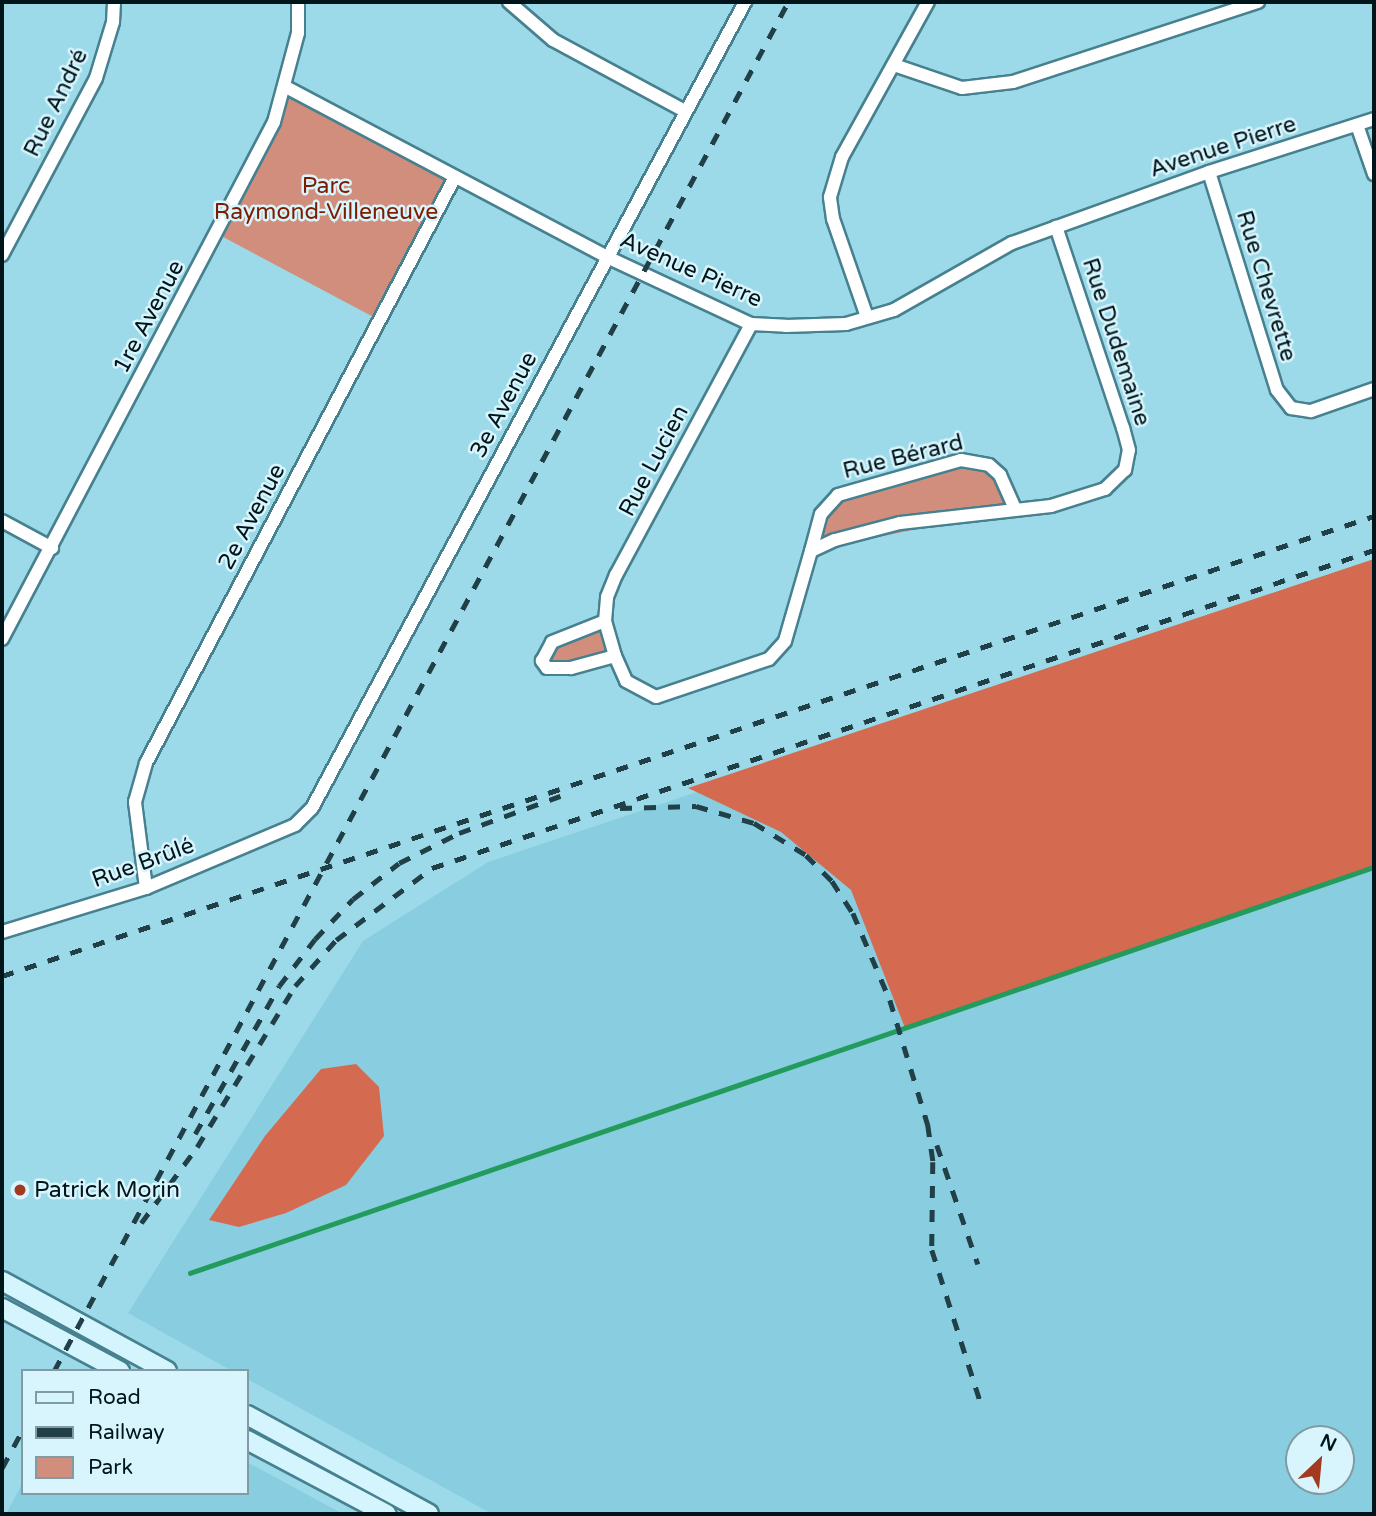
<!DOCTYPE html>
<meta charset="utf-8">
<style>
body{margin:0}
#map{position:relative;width:1376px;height:1516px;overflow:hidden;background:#9ddae9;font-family:"Varela Round",sans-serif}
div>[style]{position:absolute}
.built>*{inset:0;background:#88cee0}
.green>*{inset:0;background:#d18e7c;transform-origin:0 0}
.forest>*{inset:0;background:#d46a50}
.stream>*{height:4.5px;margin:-2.25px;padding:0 2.25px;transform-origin:2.25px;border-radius:2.25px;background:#239b5d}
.roads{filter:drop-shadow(2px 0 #47818f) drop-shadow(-2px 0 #47818f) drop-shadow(0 2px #47818f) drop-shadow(0 -2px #47818f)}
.street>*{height:12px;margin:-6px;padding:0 6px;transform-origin:6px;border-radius:6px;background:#fff}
.secondary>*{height:18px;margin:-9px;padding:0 9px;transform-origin:9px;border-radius:9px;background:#d4f5fd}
.rail>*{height:4.5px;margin-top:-2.25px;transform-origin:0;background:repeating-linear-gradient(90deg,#213f46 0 12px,transparent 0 24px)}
.dots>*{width:19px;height:19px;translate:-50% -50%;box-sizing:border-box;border:4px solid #d8f5fd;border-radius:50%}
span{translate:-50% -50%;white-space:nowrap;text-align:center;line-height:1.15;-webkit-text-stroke:5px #d8f5fd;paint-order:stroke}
.street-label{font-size:23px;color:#00151a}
.park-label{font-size:23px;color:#7d1c01}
.poi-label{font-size:23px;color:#00151a}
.left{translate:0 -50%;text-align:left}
.frame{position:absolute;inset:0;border:4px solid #00151a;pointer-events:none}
.legend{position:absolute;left:21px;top:1369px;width:228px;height:126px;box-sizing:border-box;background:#d8f5fd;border:2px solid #829ba2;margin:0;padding:9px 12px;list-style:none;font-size:21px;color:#00151a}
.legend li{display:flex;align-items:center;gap:14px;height:35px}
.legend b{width:35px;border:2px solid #829ba2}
.north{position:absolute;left:1285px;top:1425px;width:70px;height:70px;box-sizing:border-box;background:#d8f5fd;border:2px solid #829ba2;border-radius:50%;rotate:26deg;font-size:19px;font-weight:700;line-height:28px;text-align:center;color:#00151a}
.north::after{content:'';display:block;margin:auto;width:24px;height:32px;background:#a33a20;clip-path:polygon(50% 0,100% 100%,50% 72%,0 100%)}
</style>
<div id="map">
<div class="built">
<div style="clip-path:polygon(evenodd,1374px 565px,1374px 1514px,492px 1514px,247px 1379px,247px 1371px,232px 1371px,128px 1313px,363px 941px,488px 862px,1374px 565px,1299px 1439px,1341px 1439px,1341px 1481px,1299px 1481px,1299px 1439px)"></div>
<div style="clip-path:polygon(247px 1462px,343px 1514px,6px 1514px,23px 1482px,23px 1493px,247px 1493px)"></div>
</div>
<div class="green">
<div style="left:286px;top:87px;width:191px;height:162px;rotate:28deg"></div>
<div style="clip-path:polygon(961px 460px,989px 465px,1014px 509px,811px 551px,827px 502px)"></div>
<div style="clip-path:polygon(605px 621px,615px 656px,547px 668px,552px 642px)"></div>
</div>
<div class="forest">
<div style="clip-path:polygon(1374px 559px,1374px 867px,905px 1028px,851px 890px,781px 832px,688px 788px)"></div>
<div style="clip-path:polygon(356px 1064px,379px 1087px,384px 1136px,346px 1185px,286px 1213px,239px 1227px,209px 1220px,265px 1136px,321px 1069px)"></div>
</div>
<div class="stream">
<div style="left:190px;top:1273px;width:1252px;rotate:-18.93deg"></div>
</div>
<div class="roads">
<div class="street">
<div style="left:509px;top:2px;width:58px;rotate:40.8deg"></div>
<div style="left:553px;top:40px;width:150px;rotate:28.3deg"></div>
<div style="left:894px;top:65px;width:72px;rotate:18.7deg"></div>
<div style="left:962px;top:88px;width:51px;rotate:-6.7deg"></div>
<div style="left:1013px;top:82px;width:258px;rotate:-18.1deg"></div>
<div style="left:286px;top:87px;width:363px;rotate:27.9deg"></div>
<div style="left:607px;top:257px;width:159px;rotate:25deg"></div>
<div style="left:751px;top:324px;width:35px;rotate:3deg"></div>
<div style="left:786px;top:326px;width:60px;rotate:-1.9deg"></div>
<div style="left:846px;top:324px;width:50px;rotate:-16.3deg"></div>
<div style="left:894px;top:310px;width:136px;rotate:-29.6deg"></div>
<div style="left:1012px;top:243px;width:209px;rotate:-19.8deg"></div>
<div style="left:1209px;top:172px;width:173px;rotate:-17.8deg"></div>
<div style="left:1357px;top:125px;width:52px;rotate:70.9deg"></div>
<div style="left:1209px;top:172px;width:228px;rotate:72.7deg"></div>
<div style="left:1277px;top:390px;width:23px;rotate:52deg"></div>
<div style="left:1291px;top:408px;width:20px;rotate:9deg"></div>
<div style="left:1311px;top:411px;width:67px;rotate:-19.2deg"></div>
<div style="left:2px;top:255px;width:200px;rotate:-62deg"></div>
<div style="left:96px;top:78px;width:59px;rotate:-73.1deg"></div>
<div style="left:113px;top:22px;width:20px;rotate:-87deg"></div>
<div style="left:867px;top:317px;width:104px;rotate:-109.1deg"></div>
<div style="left:833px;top:219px;width:22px;rotate:-98deg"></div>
<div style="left:830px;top:197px;width:42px;rotate:-73.3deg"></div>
<div style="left:842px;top:157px;width:177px;rotate:-61deg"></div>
<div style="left:2px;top:521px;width:57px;rotate:28.4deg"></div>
<div style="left:811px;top:551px;width:38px;rotate:-75deg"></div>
<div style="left:821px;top:514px;width:25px;rotate:-48deg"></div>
<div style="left:838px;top:495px;width:128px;rotate:-15.9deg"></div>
<div style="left:961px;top:460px;width:28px;rotate:10deg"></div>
<div style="left:989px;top:465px;width:15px;rotate:42deg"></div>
<div style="left:1000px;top:475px;width:37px;rotate:66deg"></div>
<div style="left:605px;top:621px;width:36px;rotate:74deg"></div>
<div style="left:615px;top:656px;width:46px;rotate:164.7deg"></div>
<div style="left:571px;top:668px;width:24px;rotate:180deg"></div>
<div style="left:547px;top:668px;width:9px;rotate:-126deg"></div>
<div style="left:542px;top:661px;width:21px;rotate:-62deg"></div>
<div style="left:552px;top:642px;width:57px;rotate:-21.6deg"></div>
<div style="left:605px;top:621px;width:24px;rotate:-85deg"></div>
<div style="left:607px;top:597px;width:24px;rotate:-68deg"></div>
<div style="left:616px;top:575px;width:285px;rotate:-61.7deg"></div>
<div style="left:2px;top:639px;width:584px;rotate:-62.25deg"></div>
<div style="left:274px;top:122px;width:92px;rotate:-74.9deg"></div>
<div style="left:298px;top:33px;width:31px;rotate:-90deg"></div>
<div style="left:615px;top:656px;width:27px;rotate:66deg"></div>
<div style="left:626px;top:681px;width:34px;rotate:28deg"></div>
<div style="left:656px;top:697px;width:119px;rotate:-18.6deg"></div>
<div style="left:769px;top:659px;width:24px;rotate:-48deg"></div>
<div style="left:785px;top:641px;width:94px;rotate:-73.9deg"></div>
<div style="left:811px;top:551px;width:26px;rotate:-25deg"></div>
<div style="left:835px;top:540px;width:67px;rotate:-14.7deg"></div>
<div style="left:900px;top:523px;width:152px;rotate:-6.4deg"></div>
<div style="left:1051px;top:506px;width:57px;rotate:-17.5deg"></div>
<div style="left:1105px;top:489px;width:28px;rotate:-44deg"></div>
<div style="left:1125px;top:470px;width:20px;rotate:-79deg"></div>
<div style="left:1129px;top:450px;width:23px;rotate:-105deg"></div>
<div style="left:1123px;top:428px;width:212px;rotate:-108.4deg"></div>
<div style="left:146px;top:888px;width:87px;rotate:-97.3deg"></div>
<div style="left:135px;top:802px;width:41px;rotate:-74.2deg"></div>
<div style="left:146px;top:763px;width:662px;rotate:-62.2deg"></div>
<div style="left:2px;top:932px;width:151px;rotate:-17deg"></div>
<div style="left:146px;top:888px;width:162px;rotate:-22.9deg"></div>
<div style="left:295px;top:825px;width:24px;rotate:-45deg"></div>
<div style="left:312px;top:808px;width:915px;rotate:-61.75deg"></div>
</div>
<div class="secondary">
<div style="left:2px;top:1281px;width:188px;rotate:28.6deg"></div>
<div style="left:2px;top:1308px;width:134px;rotate:28.1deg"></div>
<div style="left:247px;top:1415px;width:207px;rotate:28.5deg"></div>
<div style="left:247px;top:1440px;width:158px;rotate:27.9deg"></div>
</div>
</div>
<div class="rail">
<div style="left:620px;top:808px;width:76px;rotate:-1.5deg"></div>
<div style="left:696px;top:806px;width:60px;rotate:16.3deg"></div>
<div style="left:754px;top:823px;width:61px;rotate:31.6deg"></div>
<div style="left:806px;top:855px;width:37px;rotate:45deg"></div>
<div style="left:832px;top:881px;width:38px;rotate:57deg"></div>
<div style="left:853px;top:913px;width:95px;rotate:67deg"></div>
<div style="left:890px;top:1000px;width:131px;rotate:73.1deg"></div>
<div style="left:928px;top:1125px;width:37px;rotate:82deg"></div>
<div style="left:933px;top:1162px;width:88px;rotate:90.7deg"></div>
<div style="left:932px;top:1250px;width:165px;rotate:72.3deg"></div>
<div style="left:2px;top:976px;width:1447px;rotate:-18.54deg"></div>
<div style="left:195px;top:1134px;width:170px;rotate:-60.4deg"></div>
<div style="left:279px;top:986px;width:59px;rotate:-52.5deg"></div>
<div style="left:315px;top:939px;width:55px;rotate:-46.5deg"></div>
<div style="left:353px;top:899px;width:58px;rotate:-38deg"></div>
<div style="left:399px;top:863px;width:67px;rotate:-26.6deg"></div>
<div style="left:459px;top:833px;width:108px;rotate:-20.1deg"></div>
<div style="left:937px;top:1145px;width:126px;rotate:71deg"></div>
<div style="left:141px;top:1223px;width:94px;rotate:-53.6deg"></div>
<div style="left:197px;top:1147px;width:188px;rotate:-58.7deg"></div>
<div style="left:295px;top:986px;width:62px;rotate:-48.3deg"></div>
<div style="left:336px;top:940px;width:120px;rotate:-36.9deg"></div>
<div style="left:432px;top:868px;width:994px;rotate:-18.65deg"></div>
<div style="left:54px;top:1371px;width:1553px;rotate:-61.8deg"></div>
<div style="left:2px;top:1468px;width:44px;rotate:-61.7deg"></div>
</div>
<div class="dots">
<div style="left:20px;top:1190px;background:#a33a20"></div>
</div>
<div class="street-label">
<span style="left:56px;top:103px;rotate:-64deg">Rue André</span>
<span style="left:1223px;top:147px;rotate:-18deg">Avenue Pierre</span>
<span style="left:691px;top:270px;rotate:24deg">Avenue Pierre</span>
<span style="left:1266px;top:286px;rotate:73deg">Rue Chevrette</span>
<span style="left:149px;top:317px;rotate:-62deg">1re Avenue</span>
<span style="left:1116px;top:342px;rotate:72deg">Rue Dudemaine</span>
<span style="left:504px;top:405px;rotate:-62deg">3e Avenue</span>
<span style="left:903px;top:457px;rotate:-14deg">Rue Bérard</span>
<span style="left:654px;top:461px;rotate:-62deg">Rue Lucien</span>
<span style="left:252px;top:517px;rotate:-62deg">2e Avenue</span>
<span style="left:143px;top:863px;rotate:-20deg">Rue Brûlé</span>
</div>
<div class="park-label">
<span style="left:326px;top:199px">Parc<br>Raymond-Villeneuve</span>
</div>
<div class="poi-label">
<span class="left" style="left:34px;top:1190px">Patrick Morin</span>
</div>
<div class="frame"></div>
<ul class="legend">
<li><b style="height:9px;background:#d4f5fd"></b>Road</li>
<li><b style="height:9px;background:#213f46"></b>Railway</li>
<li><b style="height:19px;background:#d18e7c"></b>Park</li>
</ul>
<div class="north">N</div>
</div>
